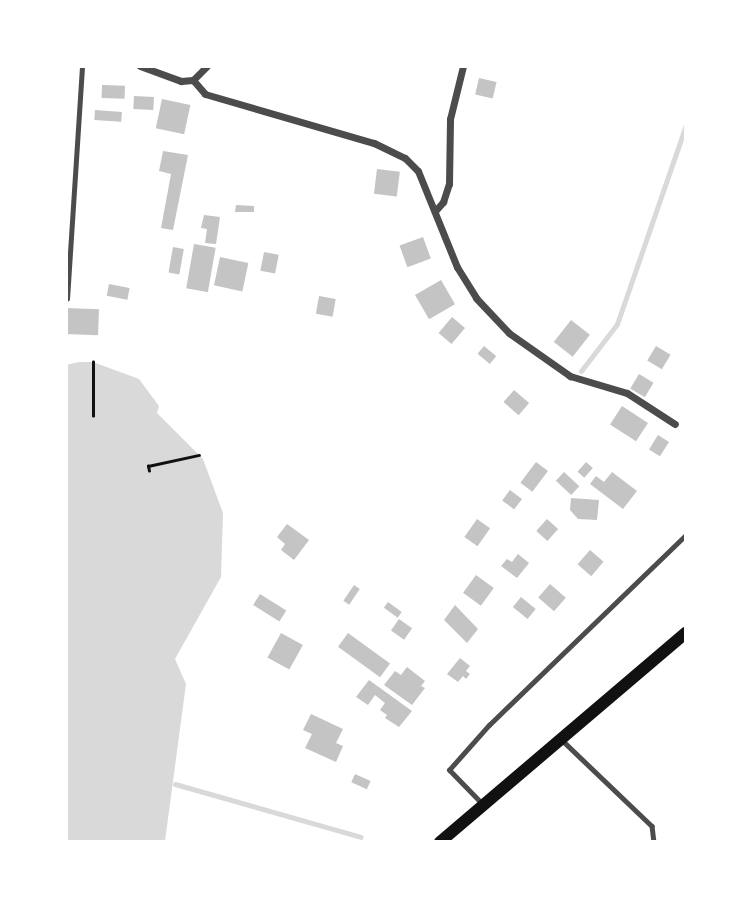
<!DOCTYPE html>
<style>
body{margin:0}
#map{position:relative;width:752px;height:908px;overflow:hidden;background:#fff;font-family:"Source Serif 4",serif}
div>[style]{position:absolute}
.water>*{inset:0;background:#d9d9d9}
.stream>*{height:5px;margin:-2.5px;padding:0 2.5px;transform-origin:2.5px;border-radius:2.5px;background:#d9d9d9}
.building>*{inset:0;background:#c4c4c4;transform-origin:0 0}
.path>*{height:2.5px;margin:-1.25px;padding:0 1.25px;transform-origin:1.25px;border-radius:1.25px;background:#111}
.service>*{height:4.5px;margin:-2.25px;padding:0 2.25px;transform-origin:2.25px;border-radius:2.25px;background:#4c4c4c}
.minor>*{height:7px;margin:-3.5px;padding:0 3.5px;transform-origin:3.5px;border-radius:3.5px;background:#4c4c4c}
.secondary>*{height:12px;margin:-6px;padding:0 6px;transform-origin:6px;border-radius:6px;background:#111}
span{translate:-50% -50%;white-space:nowrap;text-align:center;line-height:1.15;-webkit-text-stroke:7px #fff;paint-order:stroke}
.frame{position:absolute;inset:0;border:68px solid #fff;pointer-events:none}
</style>
<div id="map">
<div class="water">
<div style="clip-path:polygon(79px 362px,93px 362px,139px 379px,159px 406px,157px 413px,203px 459px,223px 513px,221px 577px,175px 659px,186px 684px,165px 841px,67px 841px,66px 365px)"></div>
</div>
<div class="stream">
<div style="left:581px;top:371px;width:59px;rotate:-52.5deg"></div>
<div style="left:617px;top:324px;width:211px;rotate:-70.9deg"></div>
<div style="left:175px;top:784px;width:193px;rotate:15.9deg"></div>
</div>
<div class="building">
<div style="left:479px;top:78px;width:18px;height:17px;rotate:13deg"></div>
<div style="left:102px;top:85px;width:23px;height:13px;rotate:2deg"></div>
<div style="left:134px;top:96px;width:20px;height:13px;rotate:3deg"></div>
<div style="left:162px;top:99px;width:29px;height:30px;rotate:12deg"></div>
<div style="left:95px;top:110px;width:27px;height:10px;rotate:4deg"></div>
<div style="clip-path:polygon(163px 151px,188px 155px,173px 230px,161px 228px,171px 174px,159px 171px)"></div>
<div style="left:377px;top:169px;width:23px;height:25px;rotate:7deg"></div>
<div style="clip-path:polygon(236px 205px,254px 206px,254px 212px,235px 212px)"></div>
<div style="clip-path:polygon(204px 215px,220px 217px,216px 244px,205px 243px,207px 229px,201px 228px)"></div>
<div style="left:423px;top:237px;width:23px;height:25px;rotate:70deg"></div>
<div style="left:194px;top:244px;width:22px;height:45px;rotate:10deg"></div>
<div style="left:173px;top:247px;width:11px;height:26px;rotate:10deg"></div>
<div style="left:264px;top:252px;width:15px;height:19px;rotate:11deg"></div>
<div style="left:220px;top:257px;width:29px;height:29px;rotate:12deg"></div>
<div style="left:441px;top:280px;width:28px;height:30px;rotate:60deg"></div>
<div style="left:109px;top:284px;width:21px;height:12px;rotate:11deg"></div>
<div style="left:319px;top:296px;width:17px;height:18px;rotate:10deg"></div>
<div style="left:66px;top:308px;width:33px;height:26px;rotate:2deg"></div>
<div style="left:452px;top:317px;width:17px;height:21px;rotate:40deg"></div>
<div style="left:571px;top:320px;width:24px;height:28px;rotate:38deg"></div>
<div style="left:484px;top:346px;width:16px;height:10px;rotate:40deg"></div>
<div style="left:656px;top:346px;width:17px;height:17px;rotate:31deg"></div>
<div style="left:639px;top:374px;width:17px;height:17px;rotate:31deg"></div>
<div style="left:514px;top:390px;width:20px;height:16px;rotate:41deg"></div>
<div style="left:622px;top:406px;width:31px;height:22px;rotate:33deg"></div>
<div style="left:658px;top:435px;width:13px;height:17px;rotate:32deg"></div>
<div style="left:536px;top:462px;width:15px;height:26px;rotate:37deg"></div>
<div style="left:586px;top:462px;width:9px;height:13px;rotate:41deg"></div>
<div style="left:564px;top:472px;width:21px;height:12px;rotate:43deg"></div>
<div style="clip-path:polygon(612px 472px,637px 491px,623px 509px,590px 484px,596px 476px,604px 482px)"></div>
<div style="left:510px;top:490px;width:15px;height:13px;rotate:37deg"></div>
<div style="clip-path:polygon(571px 498px,599px 500px,597px 520px,578px 519px,570px 510px)"></div>
<div style="left:477px;top:519px;width:16px;height:22px;rotate:35deg"></div>
<div style="left:547px;top:519px;width:15px;height:16px;rotate:42deg"></div>
<div style="clip-path:polygon(287px 524px,309px 540px,294px 560px,281px 550px,285px 544px,277px 537px)"></div>
<div style="left:590px;top:550px;width:18px;height:19px;rotate:41deg"></div>
<div style="clip-path:polygon(518px 554px,529px 563px,517px 578px,501px 566px,507px 559px,512px 562px)"></div>
<div style="left:476px;top:575px;width:22px;height:22px;rotate:36deg"></div>
<div style="left:550px;top:584px;width:21px;height:18px;rotate:41deg"></div>
<div style="left:354px;top:585px;width:7px;height:19px;rotate:34deg"></div>
<div style="left:260px;top:594px;width:31px;height:13px;rotate:32deg"></div>
<div style="left:521px;top:597px;width:19px;height:13px;rotate:39deg"></div>
<div style="left:388px;top:602px;width:17px;height:7px;rotate:36deg"></div>
<div style="clip-path:polygon(455px 605px,478px 629px,467px 643px,444px 620px)"></div>
<div style="left:399px;top:619px;width:16px;height:14px;rotate:35deg"></div>
<div style="left:281px;top:633px;width:25px;height:28px;rotate:29deg"></div>
<div style="left:348px;top:633px;width:52px;height:17px;rotate:36deg"></div>
<div style="clip-path:polygon(460px 658px,470px 666px,466px 671px,470px 674px,466px 679px,463px 676px,458px 682px,447px 674px)"></div>
<div style="clip-path:polygon(407px 667px,425px 681px,421px 686px,425px 688px,412px 705px,384px 685px,395px 671px,401px 675px)"></div>
<div style="clip-path:polygon(369px 680px,412px 711px,399px 727px,385px 718px,387px 715px,380px 710px,385px 703px,375px 695px,368px 705px,356px 697px)"></div>
<div style="clip-path:polygon(311px 714px,343px 729px,336px 743px,343px 746px,336px 762px,305px 748px,312px 734px,303px 730px)"></div>
<div style="left:355px;top:774px;width:17px;height:9px;rotate:24deg"></div>
</div>
<div class="path">
<div style="left:93px;top:416px;width:54px;rotate:-90deg"></div>
<div style="left:149px;top:471px;width:5px;rotate:-101deg"></div>
<div style="left:148px;top:466px;width:52px;rotate:-12.2deg"></div>
</div>
<div class="service">
<div style="left:67px;top:299px;width:233px;rotate:-86.3deg"></div>
<div style="left:563px;top:741px;width:123px;rotate:43.7deg"></div>
<div style="left:652px;top:826px;width:16px;rotate:83deg"></div>
<div style="left:482px;top:804px;width:47px;rotate:-134.1deg"></div>
<div style="left:449px;top:770px;width:60px;rotate:-48.4deg"></div>
<div style="left:489px;top:725px;width:274px;rotate:-44deg"></div>
</div>
<div class="minor">
<div style="left:140px;top:66px;width:44px;rotate:20.1deg"></div>
<div style="left:181px;top:81px;width:12px;rotate:-5deg"></div>
<div style="left:193px;top:80px;width:20px;rotate:-45deg"></div>
<div style="left:193px;top:80px;width:18px;rotate:49deg"></div>
<div style="left:205px;top:94px;width:176px;rotate:16.2deg"></div>
<div style="left:374px;top:143px;width:34px;rotate:26deg"></div>
<div style="left:405px;top:158px;width:18px;rotate:45deg"></div>
<div style="left:418px;top:171px;width:104px;rotate:67.9deg"></div>
<div style="left:457px;top:267px;width:36px;rotate:58deg"></div>
<div style="left:476px;top:298px;width:48px;rotate:46.7deg"></div>
<div style="left:509px;top:333px;width:75px;rotate:35.2deg"></div>
<div style="left:570px;top:376px;width:59px;rotate:16.6deg"></div>
<div style="left:627px;top:393px;width:57px;rotate:32.9deg"></div>
<div style="left:436px;top:210px;width:11px;rotate:-49deg"></div>
<div style="left:443px;top:202px;width:19px;rotate:-72deg"></div>
<div style="left:449px;top:184px;width:65px;rotate:-89.1deg"></div>
<div style="left:450px;top:119px;width:55px;rotate:-76.2deg"></div>
</div>
<div class="secondary">
<div style="left:440px;top:842px;width:323px;rotate:-40.4deg"></div>
</div>
<div class="frame"></div>
</div>
